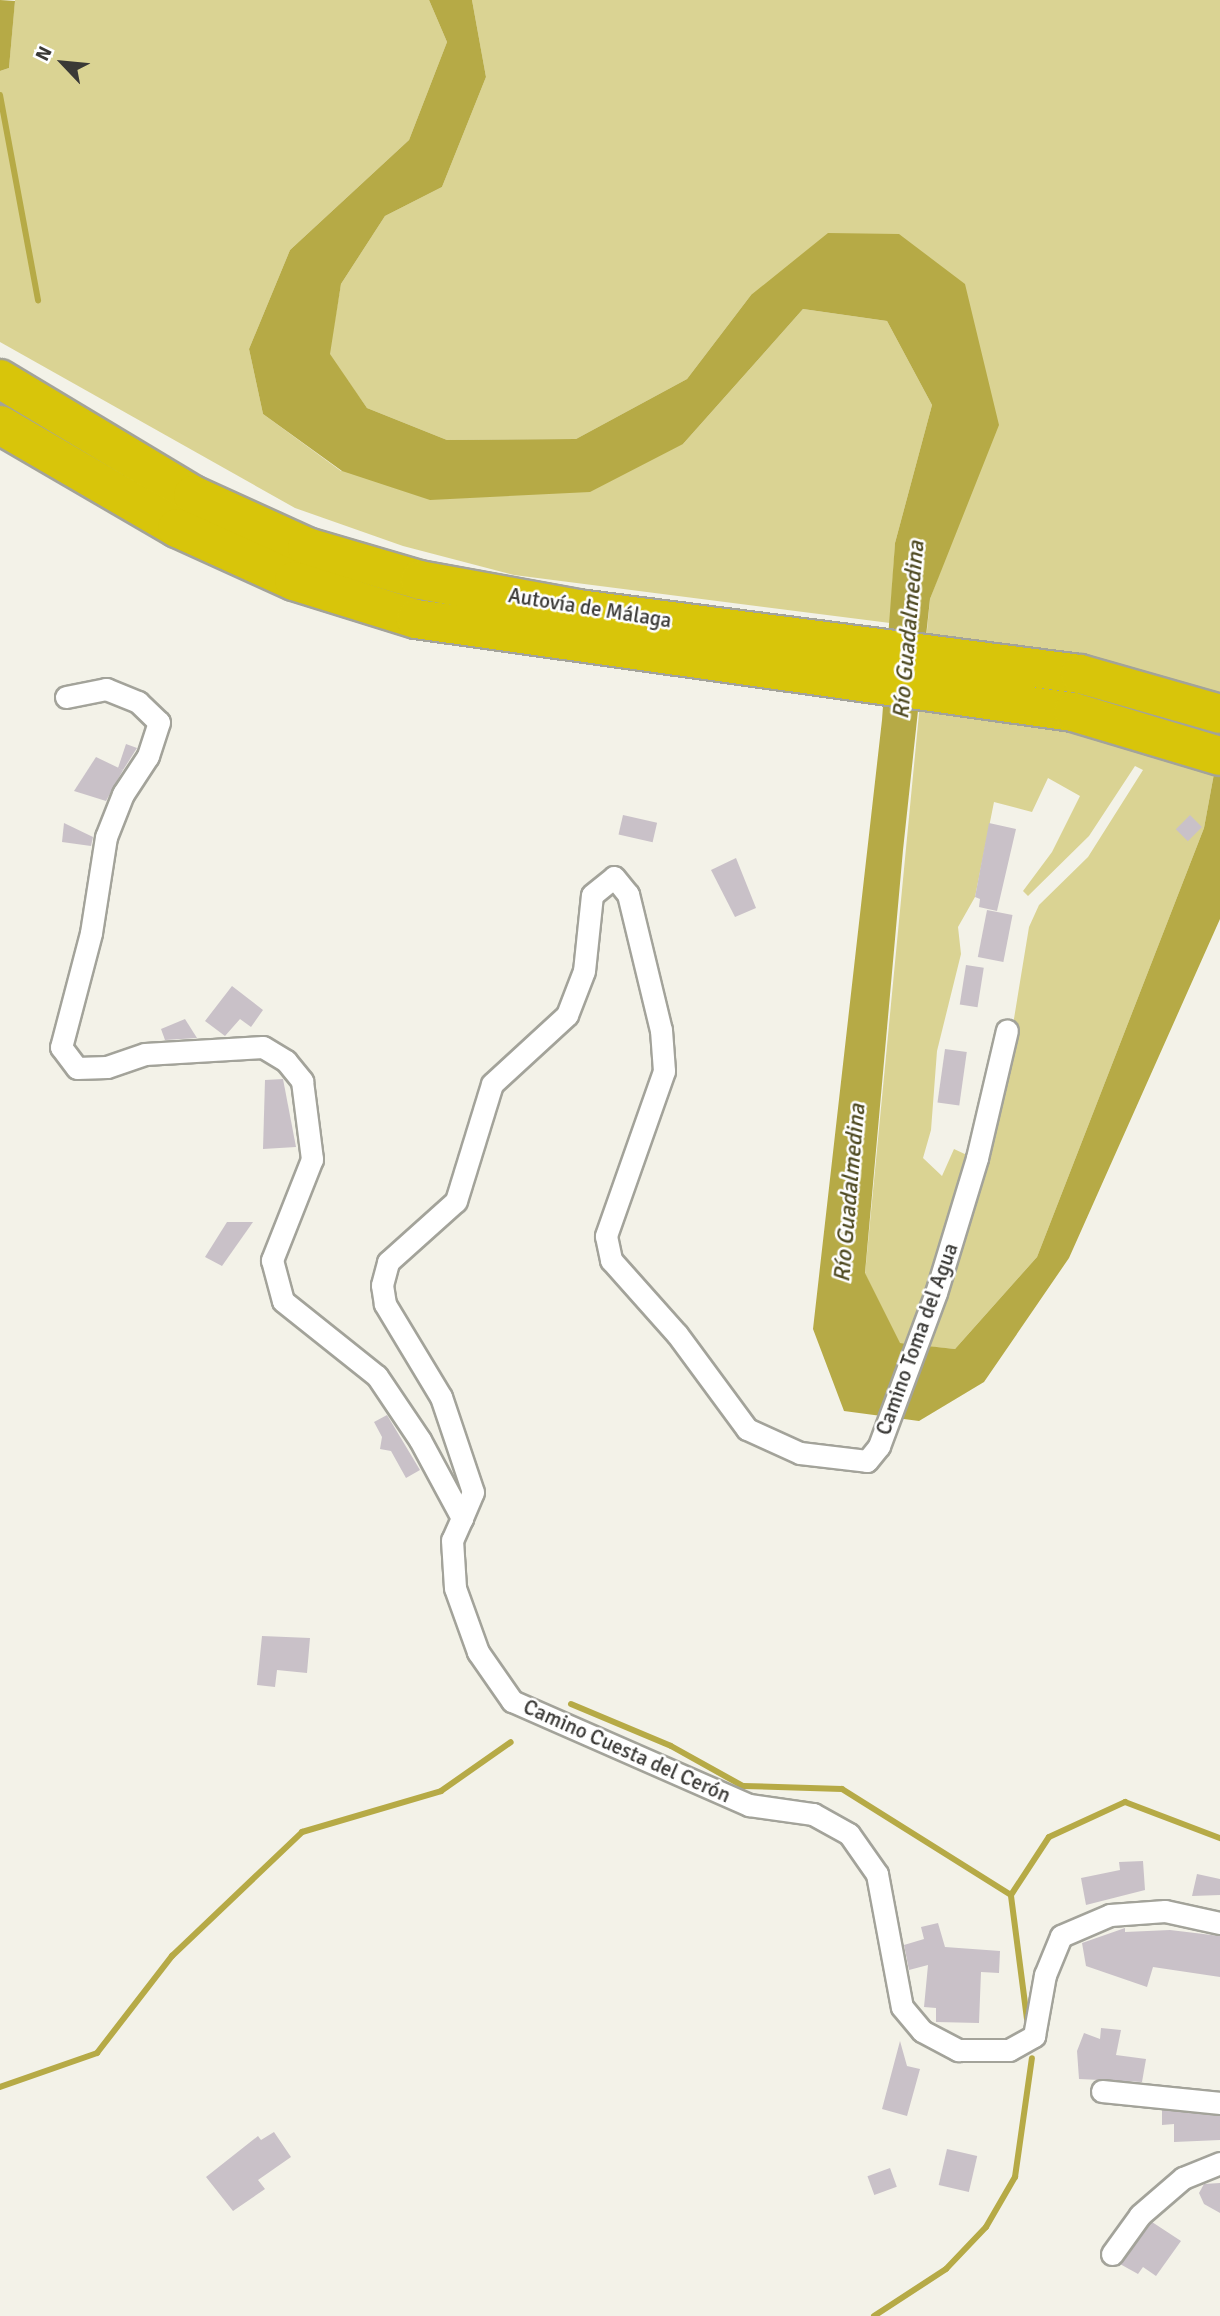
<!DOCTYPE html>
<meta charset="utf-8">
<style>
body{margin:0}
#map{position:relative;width:1220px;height:2316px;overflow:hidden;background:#f3f2e8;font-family:Signika,sans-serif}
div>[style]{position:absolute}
.green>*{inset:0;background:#dad393}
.water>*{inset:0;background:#b6aa46}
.stream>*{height:6px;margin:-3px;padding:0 3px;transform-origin:3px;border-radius:3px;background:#b6aa46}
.building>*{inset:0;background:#c9c1c8;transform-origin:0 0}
.roads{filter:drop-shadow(2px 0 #a3a39a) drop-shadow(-2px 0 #a3a39a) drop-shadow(0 2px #a3a39a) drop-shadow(0 -2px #a3a39a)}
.minor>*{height:21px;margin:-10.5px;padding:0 10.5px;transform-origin:10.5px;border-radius:10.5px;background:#fff}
.motorway>*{height:38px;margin:-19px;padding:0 19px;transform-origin:19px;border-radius:19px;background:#d8c50a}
span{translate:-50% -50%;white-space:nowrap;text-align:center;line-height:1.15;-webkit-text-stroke:5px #fff;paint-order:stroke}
.street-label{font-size:21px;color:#3a3936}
.water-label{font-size:23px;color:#4e4920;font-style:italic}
.north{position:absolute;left:28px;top:28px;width:70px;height:70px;-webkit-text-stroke:5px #fff;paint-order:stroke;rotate:296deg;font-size:19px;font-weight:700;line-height:28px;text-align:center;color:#3a3936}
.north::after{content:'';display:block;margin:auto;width:24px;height:32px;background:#3a3936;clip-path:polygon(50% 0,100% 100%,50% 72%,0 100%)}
</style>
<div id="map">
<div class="green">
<div style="clip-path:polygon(15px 0,429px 0,447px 42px,409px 140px,290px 250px,249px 349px,263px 414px,341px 471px,683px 444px,803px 309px,887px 321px,932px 405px,895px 543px,890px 623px,514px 575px,403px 546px,295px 508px,0 342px,0 71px,9px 68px)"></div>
<div style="clip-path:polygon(472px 0,1220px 0,1220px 741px,1204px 828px,1037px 1257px,955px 1349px,925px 1346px,1010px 1043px,1029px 927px,1039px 905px,1088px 857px,1143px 770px,1135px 766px,1089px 836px,1028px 896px,1023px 891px,1052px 852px,1080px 796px,1048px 778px,1032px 812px,994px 802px,975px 897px,958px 927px,961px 954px,937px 1051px,931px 1130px,923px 1158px,942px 1176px,954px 1149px,969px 1156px,929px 1290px,908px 1344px,899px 1343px,865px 1274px,930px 599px,960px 518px,965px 284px,751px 295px,687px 379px,576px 439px,447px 440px,367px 408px,329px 354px,341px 284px,385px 216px,442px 187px,486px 77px)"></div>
</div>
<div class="water">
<div style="clip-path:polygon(0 0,15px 1px,9px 68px,0 71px)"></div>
<div style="clip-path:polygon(429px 0,472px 0,486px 77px,442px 187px,385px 216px,341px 284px,330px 354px,367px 408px,447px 440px,576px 439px,687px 379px,751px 295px,828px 233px,899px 234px,965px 284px,999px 425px,930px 599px,903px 850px,865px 1273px,900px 1343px,955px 1349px,1037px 1257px,1204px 828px,1220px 741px,1220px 919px,1069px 1258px,984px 1382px,919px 1421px,844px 1411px,813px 1329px,882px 720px,895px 543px,932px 405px,887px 321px,803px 309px,683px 444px,590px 492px,430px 500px,342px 471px,263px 414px,249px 349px,290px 250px,409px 140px,447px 42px)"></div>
</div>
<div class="stream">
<div style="left:0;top:95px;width:209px;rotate:79.5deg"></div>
<div style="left:571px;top:1704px;width:108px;rotate:22.8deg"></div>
<div style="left:671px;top:1746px;width:82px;rotate:29.1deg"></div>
<div style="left:743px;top:1786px;width:99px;rotate:1.7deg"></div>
<div style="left:842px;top:1789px;width:199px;rotate:32.1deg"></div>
<div style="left:1027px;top:2019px;width:125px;rotate:-97.4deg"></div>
<div style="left:1011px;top:1895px;width:69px;rotate:-56.8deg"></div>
<div style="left:1049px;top:1837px;width:84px;rotate:-24.7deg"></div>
<div style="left:1125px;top:1802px;width:102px;rotate:20.8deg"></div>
<div style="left:0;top:2087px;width:103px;rotate:-19.3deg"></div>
<div style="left:97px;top:2053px;width:123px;rotate:-52.3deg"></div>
<div style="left:172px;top:1956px;width:180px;rotate:-43.6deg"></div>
<div style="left:302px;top:1832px;width:145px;rotate:-16.4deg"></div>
<div style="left:441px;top:1791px;width:85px;rotate:-35deg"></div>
<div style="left:874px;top:2316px;width:86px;rotate:-33.1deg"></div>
<div style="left:946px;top:2269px;width:58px;rotate:-46.4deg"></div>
<div style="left:986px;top:2227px;width:58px;rotate:-59.9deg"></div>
<div style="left:1015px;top:2177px;width:120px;rotate:-81.9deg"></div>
</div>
<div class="building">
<div style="clip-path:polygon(126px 744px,137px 748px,123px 770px,118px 768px)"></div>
<div style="clip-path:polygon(96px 757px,123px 770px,106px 801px,74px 791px)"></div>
<div style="left:623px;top:815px;width:35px;height:20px;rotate:13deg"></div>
<div style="left:1190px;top:815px;width:17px;height:20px;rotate:45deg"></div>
<div style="clip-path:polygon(64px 823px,93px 837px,91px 846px,62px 842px)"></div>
<div style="clip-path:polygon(989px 823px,1016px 829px,997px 911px,979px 907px,980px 899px,975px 897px)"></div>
<div style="clip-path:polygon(736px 858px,756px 908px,735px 917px,711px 870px)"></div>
<div style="left:987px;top:910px;width:26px;height:48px;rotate:11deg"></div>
<div style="left:966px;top:965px;width:18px;height:40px;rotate:9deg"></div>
<div style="clip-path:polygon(232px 986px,263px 1010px,251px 1027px,240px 1019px,225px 1036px,205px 1021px)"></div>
<div style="clip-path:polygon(185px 1019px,197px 1038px,165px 1040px,161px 1029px)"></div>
<div style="left:945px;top:1049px;width:22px;height:54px;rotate:8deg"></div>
<div style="clip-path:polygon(283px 1079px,296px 1147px,263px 1149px,265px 1080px)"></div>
<div style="clip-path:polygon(227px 1222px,253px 1222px,222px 1266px,205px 1257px)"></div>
<div style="clip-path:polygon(387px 1415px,420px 1470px,406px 1478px,391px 1451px,380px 1449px,382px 1437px,374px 1422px)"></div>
<div style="clip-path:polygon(262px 1636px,310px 1638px,307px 1673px,277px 1670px,275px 1687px,257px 1685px)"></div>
<div style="clip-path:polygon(1143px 1861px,1145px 1890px,1086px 1905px,1081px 1878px,1120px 1870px,1119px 1862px)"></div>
<div style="clip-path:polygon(1197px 1874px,1220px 1879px,1220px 1895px,1192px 1896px)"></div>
<div style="clip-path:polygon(938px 1923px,945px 1947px,1000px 1951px,999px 1973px,981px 1972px,979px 2023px,936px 2022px,936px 2008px,924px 2007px,928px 1965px,909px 1970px,904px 1945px,924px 1939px,921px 1927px)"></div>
<div style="clip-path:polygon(1125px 1928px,1125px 1932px,1170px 1930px,1220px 1936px,1220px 1977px,1153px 1967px,1147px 1987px,1086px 1966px,1082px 1943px)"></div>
<div style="clip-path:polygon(1101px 2028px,1121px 2030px,1116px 2055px,1146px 2059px,1142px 2082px,1079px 2079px,1077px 2051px,1084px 2033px,1100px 2039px)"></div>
<div style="clip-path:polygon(900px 2041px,907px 2066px,920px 2069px,907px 2116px,882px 2109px)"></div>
<div style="clip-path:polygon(1162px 2110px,1220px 2116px,1220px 2140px,1174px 2142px,1174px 2124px,1162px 2125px)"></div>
<div style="clip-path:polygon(274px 2132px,291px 2157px,258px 2180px,265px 2189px,233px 2211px,206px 2177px,258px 2136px,261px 2140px)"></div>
<div style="left:947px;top:2149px;width:31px;height:37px;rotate:13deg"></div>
<div style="left:890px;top:2168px;width:20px;height:24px;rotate:70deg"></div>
<div style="clip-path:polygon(1220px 2183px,1220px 2213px,1204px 2204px,1199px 2193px,1204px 2184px)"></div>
<div style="clip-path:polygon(1152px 2222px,1181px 2241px,1156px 2276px,1143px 2267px,1138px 2274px,1120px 2264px)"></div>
</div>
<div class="roads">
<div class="minor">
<div style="left:66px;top:697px;width:41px;rotate:-11.3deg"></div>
<div style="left:106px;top:689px;width:35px;rotate:22deg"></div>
<div style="left:138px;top:702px;width:29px;rotate:44deg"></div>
<div style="left:159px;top:722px;width:36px;rotate:108deg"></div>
<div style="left:148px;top:756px;width:45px;rotate:123.3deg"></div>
<div style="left:123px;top:794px;width:46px;rotate:111.6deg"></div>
<div style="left:106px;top:837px;width:97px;rotate:98.9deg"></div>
<div style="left:91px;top:933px;width:118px;rotate:104.7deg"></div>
<div style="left:61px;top:1047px;width:26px;rotate:53deg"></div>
<div style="left:77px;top:1068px;width:30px;rotate:-2deg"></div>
<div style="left:107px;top:1067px;width:40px;rotate:-18.9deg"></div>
<div style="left:145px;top:1054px;width:118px;rotate:-3.4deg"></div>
<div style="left:263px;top:1047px;width:27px;rotate:31deg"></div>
<div style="left:286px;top:1061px;width:26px;rotate:51deg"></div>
<div style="left:302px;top:1081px;width:79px;rotate:82.7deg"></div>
<div style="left:312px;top:1159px;width:109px;rotate:111.6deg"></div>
<div style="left:272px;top:1260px;width:42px;rotate:75deg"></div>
<div style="left:283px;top:1301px;width:120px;rotate:38.6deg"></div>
<div style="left:377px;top:1376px;width:77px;rotate:56.1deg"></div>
<div style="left:420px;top:1440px;width:89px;rotate:61.7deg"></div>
<div style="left:462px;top:1518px;width:24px;rotate:114deg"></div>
<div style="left:452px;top:1540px;width:48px;rotate:86.4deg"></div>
<div style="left:455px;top:1588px;width:68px;rotate:70.2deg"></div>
<div style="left:478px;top:1652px;width:60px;rotate:55.2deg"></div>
<div style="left:512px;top:1701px;width:259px;rotate:23.7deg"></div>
<div style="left:749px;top:1805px;width:65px;rotate:8deg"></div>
<div style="left:813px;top:1814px;width:41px;rotate:29.1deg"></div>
<div style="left:849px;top:1834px;width:49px;rotate:55deg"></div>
<div style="left:877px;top:1874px;width:135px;rotate:79.4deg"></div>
<div style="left:902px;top:2007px;width:31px;rotate:50deg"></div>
<div style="left:922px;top:2031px;width:41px;rotate:27.8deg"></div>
<div style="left:958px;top:2050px;width:51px"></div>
<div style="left:1009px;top:2050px;width:29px;rotate:-29deg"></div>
<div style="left:1034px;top:2036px;width:62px;rotate:-79.8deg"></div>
<div style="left:1045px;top:1975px;width:42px;rotate:-67.7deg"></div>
<div style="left:1061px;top:1936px;width:53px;rotate:-23.2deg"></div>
<div style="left:1110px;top:1915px;width:55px;rotate:-4.2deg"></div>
<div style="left:1165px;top:1911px;width:56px;rotate:12.3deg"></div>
<div style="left:462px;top:1518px;width:28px;rotate:-67deg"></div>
<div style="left:473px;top:1492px;width:100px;rotate:-108.6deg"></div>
<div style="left:441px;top:1397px;width:109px;rotate:-121.1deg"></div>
<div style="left:385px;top:1304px;width:19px;rotate:-99deg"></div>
<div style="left:382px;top:1285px;width:24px;rotate:-75deg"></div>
<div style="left:388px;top:1262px;width:91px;rotate:-41.9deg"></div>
<div style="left:456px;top:1201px;width:122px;rotate:-72.9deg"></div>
<div style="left:492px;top:1084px;width:102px;rotate:-42.6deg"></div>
<div style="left:567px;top:1015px;width:47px;rotate:-68.9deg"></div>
<div style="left:584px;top:971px;width:76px;rotate:-84deg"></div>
<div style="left:592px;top:895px;width:28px;rotate:-39deg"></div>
<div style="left:614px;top:877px;width:22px;rotate:51deg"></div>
<div style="left:628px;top:894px;width:140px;rotate:76.4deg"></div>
<div style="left:661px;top:1030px;width:41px;rotate:85.8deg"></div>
<div style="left:664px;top:1071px;width:175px;rotate:109.4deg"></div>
<div style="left:606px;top:1236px;width:25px;rotate:78deg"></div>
<div style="left:611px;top:1260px;width:99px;rotate:48.3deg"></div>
<div style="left:677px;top:1334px;width:118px;rotate:53.6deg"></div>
<div style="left:747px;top:1429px;width:58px;rotate:24.4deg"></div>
<div style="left:800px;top:1453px;width:67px;rotate:6.8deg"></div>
<div style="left:867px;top:1461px;width:19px;rotate:-51deg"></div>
<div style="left:879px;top:1446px;width:163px;rotate:-69.6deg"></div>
<div style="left:936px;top:1293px;width:141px;rotate:-73.1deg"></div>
<div style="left:977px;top:1158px;width:131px;rotate:-76.8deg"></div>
<div style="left:1102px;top:2091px;width:119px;rotate:5.8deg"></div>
<div style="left:1112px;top:2254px;width:48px;rotate:-54.3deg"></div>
<div style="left:1140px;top:2215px;width:57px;rotate:-40.7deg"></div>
<div style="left:1183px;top:2178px;width:40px;rotate:-22deg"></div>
</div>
<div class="motorway">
<div style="left:0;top:379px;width:225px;rotate:31deg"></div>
<div style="left:193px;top:495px;width:125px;rotate:24.5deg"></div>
<div style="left:307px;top:547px;width:118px;rotate:16.3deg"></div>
<div style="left:420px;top:580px;width:161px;rotate:10.4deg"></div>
<div style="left:578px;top:609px;width:506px;rotate:7.38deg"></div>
<div style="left:1080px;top:674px;width:146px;rotate:15.9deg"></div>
<div style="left:0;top:425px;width:205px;rotate:30.2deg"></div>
<div style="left:177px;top:528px;width:128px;rotate:24.4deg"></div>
<div style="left:294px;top:581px;width:128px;rotate:17.3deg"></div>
<div style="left:416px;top:619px;width:664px;rotate:8.06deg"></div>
<div style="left:1073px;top:712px;width:153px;rotate:16.7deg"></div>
</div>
</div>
<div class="street-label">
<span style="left:590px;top:608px;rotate:9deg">Autovía de Málaga</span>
<span style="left:917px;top:1339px;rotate:-70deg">Camino Toma del Agua</span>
<span style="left:627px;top:1751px;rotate:24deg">Camino Cuesta del Cerón</span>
</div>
<div class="water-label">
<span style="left:909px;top:630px;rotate:-85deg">Río Guadalmedina</span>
<span style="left:850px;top:1193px;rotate:-85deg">Río Guadalmedina</span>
</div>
<div class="north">N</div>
</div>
